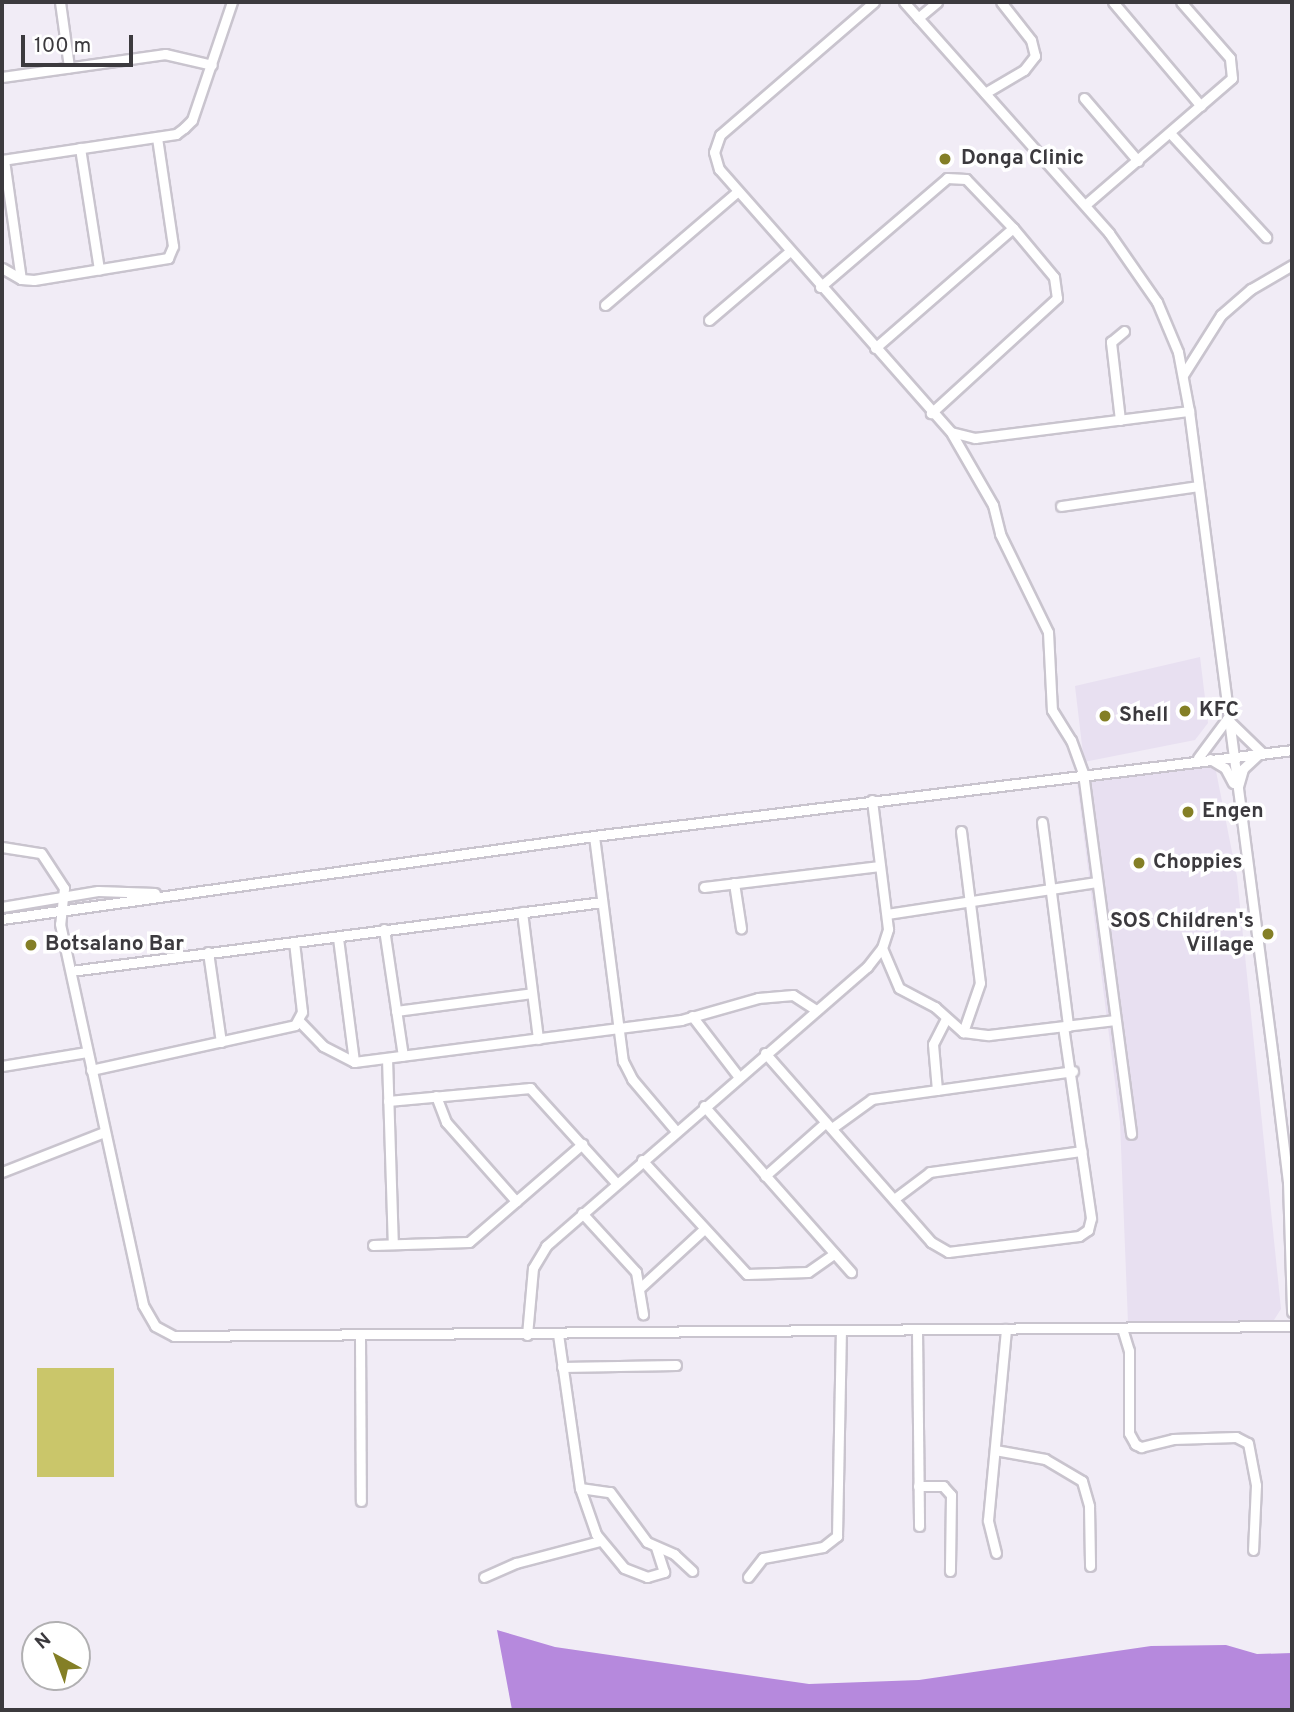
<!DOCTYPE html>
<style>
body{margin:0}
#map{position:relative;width:1294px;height:1712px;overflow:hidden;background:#f1ecf6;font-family:Overpass,sans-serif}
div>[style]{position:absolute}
.built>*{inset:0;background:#e8e0f1}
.green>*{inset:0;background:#cac66a;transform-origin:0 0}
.water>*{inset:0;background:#b689dd}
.roads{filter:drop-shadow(2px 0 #c9c4ce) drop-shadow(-2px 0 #c9c4ce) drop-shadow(0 2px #c9c4ce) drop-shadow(0 -2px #c9c4ce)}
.minor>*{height:9px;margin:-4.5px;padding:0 4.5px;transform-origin:4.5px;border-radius:4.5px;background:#fff}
.dots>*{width:19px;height:19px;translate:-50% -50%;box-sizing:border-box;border:4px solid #fff;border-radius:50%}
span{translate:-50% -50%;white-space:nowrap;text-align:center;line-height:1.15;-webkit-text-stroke:7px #fff;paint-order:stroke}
.poi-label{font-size:21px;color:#3c3a3e;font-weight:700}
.left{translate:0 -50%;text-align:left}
.right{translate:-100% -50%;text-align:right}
.frame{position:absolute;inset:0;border:4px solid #3c3a3e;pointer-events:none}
.north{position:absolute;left:21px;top:1621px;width:70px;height:70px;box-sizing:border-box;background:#fff;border:2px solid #b1b0b2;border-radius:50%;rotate:319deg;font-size:19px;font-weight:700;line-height:28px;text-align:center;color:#3c3a3e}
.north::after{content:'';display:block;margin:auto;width:24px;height:32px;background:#847f26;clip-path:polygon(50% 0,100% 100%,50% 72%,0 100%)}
.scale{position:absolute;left:21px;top:35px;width:112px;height:32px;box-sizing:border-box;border:4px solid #3c3a3e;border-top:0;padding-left:9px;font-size:21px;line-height:24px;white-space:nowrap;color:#3c3a3e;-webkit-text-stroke:5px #fff;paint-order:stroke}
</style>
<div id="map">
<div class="built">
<div style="clip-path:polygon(1200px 657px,1208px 723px,1195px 740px,1084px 762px,1075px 686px)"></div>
<div style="clip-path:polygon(1215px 766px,1237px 877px,1281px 1309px,1274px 1320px,1128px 1323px,1120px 1122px,1077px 782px)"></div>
</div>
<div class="green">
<div style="left:37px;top:1368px;width:77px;height:109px"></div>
</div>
<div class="water">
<div style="clip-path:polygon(497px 1630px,555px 1647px,809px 1684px,919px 1680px,1151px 1646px,1226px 1645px,1257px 1654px,1292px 1653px,1292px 1709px,512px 1710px)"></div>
</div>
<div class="roads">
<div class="minor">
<div style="left:60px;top:2px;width:66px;rotate:82.1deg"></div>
<div style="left:874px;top:2px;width:203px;rotate:139.2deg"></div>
<div style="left:720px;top:135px;width:18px;rotate:109deg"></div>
<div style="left:714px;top:152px;width:18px;rotate:74deg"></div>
<div style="left:719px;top:169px;width:351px;rotate:48.6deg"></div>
<div style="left:951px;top:432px;width:25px;rotate:14deg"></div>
<div style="left:975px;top:438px;width:216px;rotate:-7.2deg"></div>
<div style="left:904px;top:2px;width:309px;rotate:48.4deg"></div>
<div style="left:1109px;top:233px;width:84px;rotate:55.2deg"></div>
<div style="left:1157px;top:302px;width:54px;rotate:67.2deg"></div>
<div style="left:1178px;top:352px;width:60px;rotate:79.4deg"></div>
<div style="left:1189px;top:411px;width:652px;rotate:82.6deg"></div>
<div style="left:1273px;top:1058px;width:125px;rotate:83.1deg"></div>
<div style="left:1288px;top:1182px;width:130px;rotate:88.2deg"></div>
<div style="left:1113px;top:2px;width:136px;rotate:49.8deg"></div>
<div style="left:918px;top:18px;width:25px;rotate:-40deg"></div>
<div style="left:2px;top:77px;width:165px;rotate:-8deg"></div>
<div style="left:165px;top:54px;width:48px;rotate:13.2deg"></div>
<div style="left:985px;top:93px;width:45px;rotate:-30.5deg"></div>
<div style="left:1024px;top:70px;width:18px;rotate:-52deg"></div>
<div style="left:1035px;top:56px;width:16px;rotate:-104deg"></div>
<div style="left:1031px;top:40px;width:48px;rotate:-128.3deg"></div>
<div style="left:1084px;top:98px;width:83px;rotate:49.4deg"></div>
<div style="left:1170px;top:133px;width:142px;rotate:47.3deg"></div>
<div style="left:80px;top:148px;width:123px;rotate:81.1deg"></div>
<div style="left:2px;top:160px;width:176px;rotate:-8.5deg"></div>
<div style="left:176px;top:134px;width:10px;rotate:-37deg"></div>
<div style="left:184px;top:128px;width:11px;rotate:-45deg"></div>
<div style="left:192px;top:120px;width:125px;rotate:-71.3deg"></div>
<div style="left:4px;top:160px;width:120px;rotate:81.9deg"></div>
<div style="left:1085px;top:205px;width:194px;rotate:-40.8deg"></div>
<div style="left:1232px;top:78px;width:20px;rotate:-96deg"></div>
<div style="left:1230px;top:58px;width:74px;rotate:-131.2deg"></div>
<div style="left:2px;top:268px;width:22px;rotate:30deg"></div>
<div style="left:21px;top:279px;width:13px;rotate:4deg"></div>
<div style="left:34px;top:280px;width:136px;rotate:-9.3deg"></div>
<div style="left:168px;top:258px;width:13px;rotate:-67deg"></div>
<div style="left:173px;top:246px;width:110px;rotate:-98.4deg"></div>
<div style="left:820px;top:287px;width:167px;rotate:-40.6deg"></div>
<div style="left:947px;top:178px;width:19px;rotate:3deg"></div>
<div style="left:966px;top:179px;width:68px;rotate:46.2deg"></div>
<div style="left:1013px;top:228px;width:64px;rotate:50.1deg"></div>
<div style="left:1054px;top:277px;width:21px;rotate:82deg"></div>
<div style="left:1057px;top:298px;width:171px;rotate:137.6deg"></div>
<div style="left:605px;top:305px;width:175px;rotate:-40.6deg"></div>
<div style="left:709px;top:320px;width:105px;rotate:-40.4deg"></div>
<div style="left:875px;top:348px;width:183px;rotate:-41deg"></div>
<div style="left:1183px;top:375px;width:71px;rotate:-57.7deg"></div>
<div style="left:1221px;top:315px;width:40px;rotate:-41deg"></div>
<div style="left:1251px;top:289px;width:48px;rotate:-30.3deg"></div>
<div style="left:1120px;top:420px;width:79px;rotate:-96.6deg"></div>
<div style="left:1111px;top:342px;width:17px;rotate:-40deg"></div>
<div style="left:952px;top:434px;width:82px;rotate:60deg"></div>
<div style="left:993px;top:505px;width:30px;rotate:76deg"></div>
<div style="left:1000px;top:534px;width:109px;rotate:63.9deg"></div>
<div style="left:1048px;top:632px;width:78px;rotate:87.1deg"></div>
<div style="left:1052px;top:710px;width:36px;rotate:58deg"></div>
<div style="left:1071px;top:740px;width:35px;rotate:70deg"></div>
<div style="left:1083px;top:773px;width:364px;rotate:82.4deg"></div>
<div style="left:1061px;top:506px;width:138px;rotate:-8.3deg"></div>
<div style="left:1198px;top:758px;width:49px;rotate:-53.4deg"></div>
<div style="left:1227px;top:719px;width:47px;rotate:44.1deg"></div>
<div style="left:1261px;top:752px;width:25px;rotate:137deg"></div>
<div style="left:1243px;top:769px;width:18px;rotate:106deg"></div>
<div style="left:1210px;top:759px;width:17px;rotate:31deg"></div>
<div style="left:1225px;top:768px;width:17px;rotate:62deg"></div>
<div style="left:1042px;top:822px;width:206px;rotate:82.7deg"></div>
<div style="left:961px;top:831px;width:153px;rotate:82.9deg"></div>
<div style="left:980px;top:983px;width:52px;rotate:109.1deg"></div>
<div style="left:594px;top:836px;width:227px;rotate:82.7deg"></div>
<div style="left:623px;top:1061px;width:20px;rotate:63deg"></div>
<div style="left:632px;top:1079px;width:68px;rotate:49.8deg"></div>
<div style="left:2px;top:847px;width:39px;rotate:9deg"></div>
<div style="left:41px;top:853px;width:42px;rotate:56.7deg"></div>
<div style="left:64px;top:888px;width:36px;rotate:96deg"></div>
<div style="left:60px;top:924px;width:390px;rotate:77.7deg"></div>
<div style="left:143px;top:1305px;width:24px;rotate:60deg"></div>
<div style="left:155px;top:1326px;width:21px;rotate:28deg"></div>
<div style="left:174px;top:1336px;width:1118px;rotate:-0.51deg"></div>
<div style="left:734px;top:883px;width:46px;rotate:81.2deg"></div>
<div style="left:704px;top:887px;width:177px;rotate:-6.8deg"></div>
<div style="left:2px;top:907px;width:97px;rotate:-9.5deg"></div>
<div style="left:98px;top:891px;width:57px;rotate:2deg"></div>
<div style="left:522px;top:912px;width:128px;rotate:82.8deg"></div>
<div style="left:887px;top:914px;width:212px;rotate:-8.7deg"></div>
<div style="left:2px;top:919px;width:598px;rotate:-7.98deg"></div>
<div style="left:594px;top:836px;width:703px;rotate:-7.02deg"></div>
<div style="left:384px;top:929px;width:128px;rotate:81.5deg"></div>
<div style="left:338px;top:938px;width:125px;rotate:82.6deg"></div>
<div style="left:882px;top:948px;width:43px;rotate:67deg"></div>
<div style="left:899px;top:988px;width:41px;rotate:27.8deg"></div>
<div style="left:935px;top:1007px;width:38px;rotate:42deg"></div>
<div style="left:963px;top:1032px;width:26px;rotate:7deg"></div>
<div style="left:989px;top:1035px;width:127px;rotate:-6.8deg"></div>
<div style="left:208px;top:952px;width:91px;rotate:81.8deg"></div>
<div style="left:71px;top:971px;width:535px;rotate:-7.4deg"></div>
<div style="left:396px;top:1011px;width:137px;rotate:-7.5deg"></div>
<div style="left:692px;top:1016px;width:76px;rotate:52.5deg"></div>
<div style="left:299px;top:1021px;width:35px;rotate:46deg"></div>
<div style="left:323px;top:1046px;width:35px;rotate:27deg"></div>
<div style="left:354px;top:1062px;width:330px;rotate:-7.3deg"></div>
<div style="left:681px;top:1020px;width:80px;rotate:-15.9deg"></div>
<div style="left:758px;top:998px;width:35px;rotate:-5deg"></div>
<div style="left:793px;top:995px;width:27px;rotate:33deg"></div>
<div style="left:765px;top:1053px;width:252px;rotate:48.7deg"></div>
<div style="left:931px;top:1242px;width:20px;rotate:30deg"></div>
<div style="left:948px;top:1252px;width:132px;rotate:-7deg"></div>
<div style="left:1079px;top:1236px;width:11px;rotate:-34deg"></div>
<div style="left:1088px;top:1230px;width:12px;rotate:-76deg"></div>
<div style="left:1091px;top:1218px;width:193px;rotate:-98.3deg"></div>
<div style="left:387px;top:1058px;width:186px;rotate:88.2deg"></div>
<div style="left:2px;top:1066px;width:86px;rotate:-9.4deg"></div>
<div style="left:91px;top:1070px;width:209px;rotate:-12.4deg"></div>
<div style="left:295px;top:1025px;width:15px;rotate:-62deg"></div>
<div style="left:302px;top:1012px;width:70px;rotate:-96.5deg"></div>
<div style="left:937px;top:1090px;width:46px;rotate:-95deg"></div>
<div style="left:933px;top:1044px;width:27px;rotate:-63deg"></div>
<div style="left:436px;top:1096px;width:28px;rotate:69deg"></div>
<div style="left:446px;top:1122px;width:106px;rotate:48.5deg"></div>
<div style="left:388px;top:1101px;width:143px;rotate:-5.2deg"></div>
<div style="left:530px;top:1088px;width:128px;rotate:47.8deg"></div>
<div style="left:704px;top:1106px;width:222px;rotate:48.5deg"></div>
<div style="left:832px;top:1128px;width:49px;rotate:-35.9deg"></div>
<div style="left:872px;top:1099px;width:203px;rotate:-7.9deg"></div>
<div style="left:642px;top:1160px;width:155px;rotate:47.4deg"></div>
<div style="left:747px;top:1274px;width:61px;rotate:-1.9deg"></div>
<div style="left:808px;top:1272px;width:32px;rotate:-35deg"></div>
<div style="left:2px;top:1172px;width:110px;rotate:-21.4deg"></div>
<div style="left:765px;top:1176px;width:81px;rotate:-41.5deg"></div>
<div style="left:894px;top:1199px;width:45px;rotate:-36.9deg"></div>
<div style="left:930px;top:1172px;width:153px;rotate:-7.9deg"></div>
<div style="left:582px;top:1213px;width:80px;rotate:47.5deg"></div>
<div style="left:636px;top:1272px;width:43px;rotate:80.5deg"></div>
<div style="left:373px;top:1245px;width:96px;rotate:-1.8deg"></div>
<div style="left:469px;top:1242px;width:150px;rotate:-40.9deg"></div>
<div style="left:641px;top:1287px;width:84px;rotate:-42.6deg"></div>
<div style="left:1122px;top:1328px;width:24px;rotate:73deg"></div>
<div style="left:1129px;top:1351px;width:82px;rotate:90deg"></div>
<div style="left:1129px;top:1433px;width:13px;rotate:61deg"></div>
<div style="left:1135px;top:1444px;width:7px;rotate:27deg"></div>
<div style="left:1141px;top:1447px;width:33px;rotate:-14deg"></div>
<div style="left:1173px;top:1439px;width:63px;rotate:-1.8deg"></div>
<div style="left:1236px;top:1437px;width:13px;rotate:27deg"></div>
<div style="left:1248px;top:1443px;width:43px;rotate:79.2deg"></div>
<div style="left:1256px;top:1485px;width:65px;rotate:92.6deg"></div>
<div style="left:917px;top:1330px;width:196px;rotate:89.4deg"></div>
<div style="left:558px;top:1334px;width:156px;rotate:81.9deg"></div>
<div style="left:580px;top:1488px;width:49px;rotate:70.8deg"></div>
<div style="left:596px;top:1534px;width:44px;rotate:50.5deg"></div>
<div style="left:624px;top:1568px;width:25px;rotate:21deg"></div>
<div style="left:647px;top:1577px;width:18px;rotate:-16deg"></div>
<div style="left:664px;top:1572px;width:25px;rotate:-108deg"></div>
<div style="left:527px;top:1335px;width:67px;rotate:-84.9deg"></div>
<div style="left:533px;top:1268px;width:26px;rotate:-59deg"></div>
<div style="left:546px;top:1246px;width:425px;rotate:-41deg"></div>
<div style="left:867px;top:967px;width:24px;rotate:-52deg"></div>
<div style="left:882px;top:948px;width:20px;rotate:-72deg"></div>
<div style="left:888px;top:929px;width:130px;rotate:-97.1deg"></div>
<div style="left:360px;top:1336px;width:165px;rotate:89.7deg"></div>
<div style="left:562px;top:1367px;width:114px;rotate:-1deg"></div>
<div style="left:995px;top:1450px;width:51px;rotate:10.2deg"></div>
<div style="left:1045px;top:1459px;width:43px;rotate:30.7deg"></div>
<div style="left:1082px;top:1481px;width:26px;rotate:74deg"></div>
<div style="left:1089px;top:1506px;width:60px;rotate:89deg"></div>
<div style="left:918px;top:1486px;width:25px"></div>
<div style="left:943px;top:1486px;width:12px;rotate:48deg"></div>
<div style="left:951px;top:1495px;width:76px;rotate:90.8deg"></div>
<div style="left:580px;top:1488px;width:30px;rotate:8deg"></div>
<div style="left:610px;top:1492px;width:62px;rotate:53.5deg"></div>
<div style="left:647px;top:1542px;width:30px;rotate:24deg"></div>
<div style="left:674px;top:1554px;width:25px;rotate:43deg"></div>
<div style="left:996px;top:1553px;width:34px;rotate:-104deg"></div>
<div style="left:988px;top:1520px;width:192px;rotate:-84.6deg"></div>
<div style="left:484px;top:1577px;width:35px;rotate:-24deg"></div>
<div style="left:516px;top:1563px;width:87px;rotate:-14.7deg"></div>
<div style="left:748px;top:1577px;width:24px;rotate:-52deg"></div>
<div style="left:763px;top:1558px;width:61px;rotate:-10.4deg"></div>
<div style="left:823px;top:1547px;width:18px;rotate:-38deg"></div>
<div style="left:837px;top:1536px;width:206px;rotate:-88.9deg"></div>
</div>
</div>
<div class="dots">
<div style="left:945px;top:159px;background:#847f26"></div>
<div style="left:1185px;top:711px;background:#847f26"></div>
<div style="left:1105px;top:716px;background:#847f26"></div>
<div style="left:1188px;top:812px;background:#847f26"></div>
<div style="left:1139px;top:863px;background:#847f26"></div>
<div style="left:1268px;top:934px;background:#847f26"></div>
<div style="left:31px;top:945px;background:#847f26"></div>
</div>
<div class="poi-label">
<span class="left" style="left:961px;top:159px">Donga Clinic</span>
<span class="left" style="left:1199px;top:711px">KFC</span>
<span class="left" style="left:1119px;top:716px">Shell</span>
<span class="left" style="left:1202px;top:812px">Engen</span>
<span class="left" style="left:1153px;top:863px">Choppies</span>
<span class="right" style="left:1254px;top:934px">SOS Children's<br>Village</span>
<span class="left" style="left:45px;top:945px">Botsalano Bar</span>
</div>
<div class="frame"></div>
<div class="north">N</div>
<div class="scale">100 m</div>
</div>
